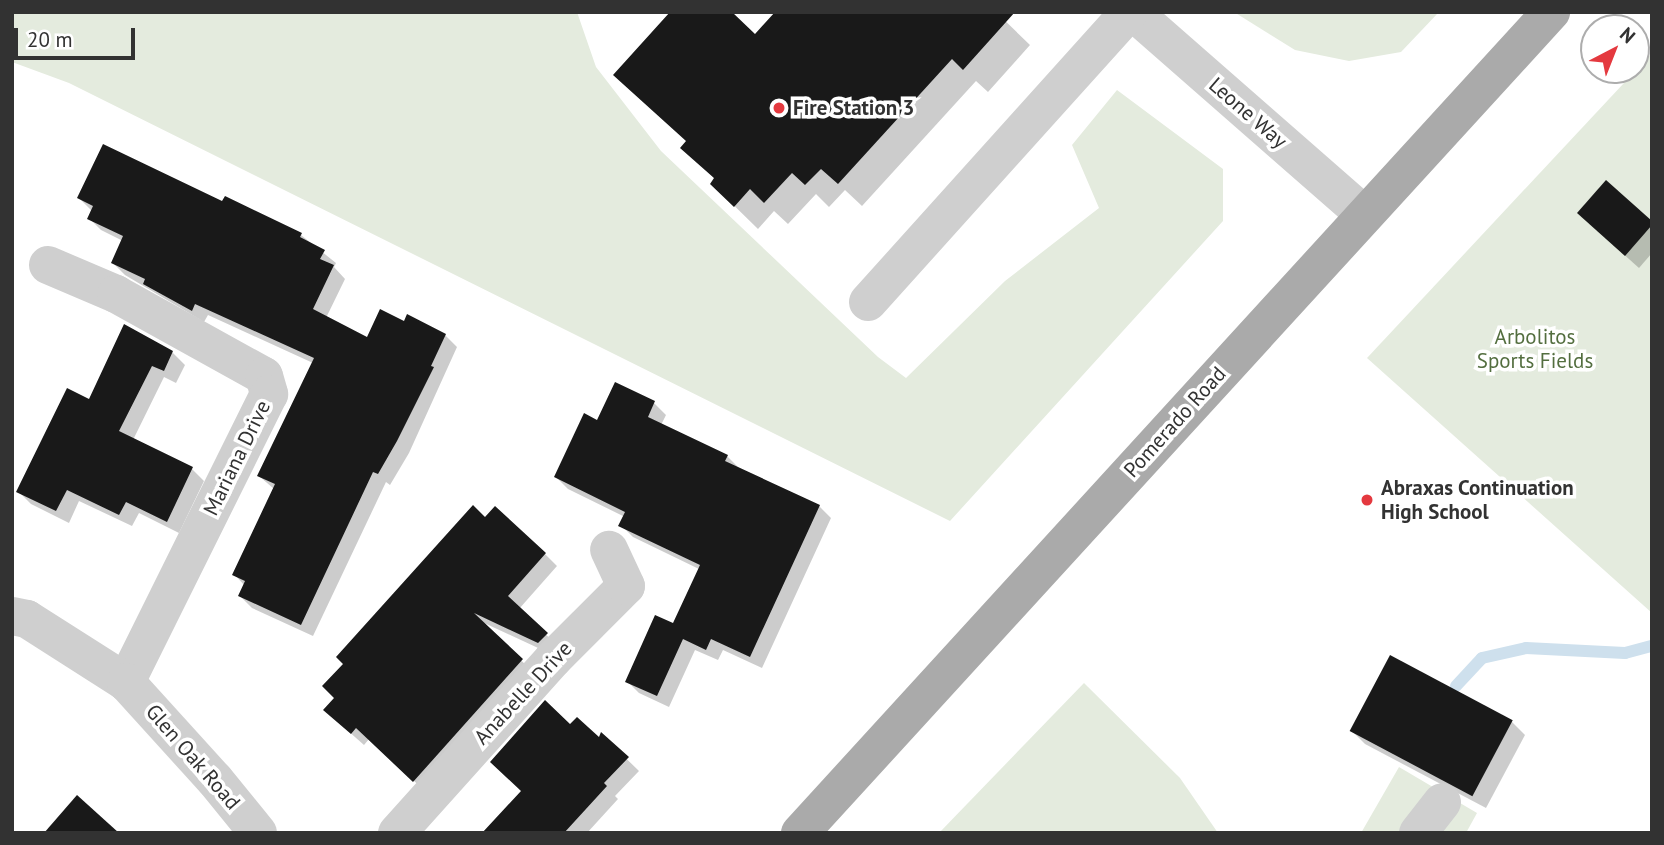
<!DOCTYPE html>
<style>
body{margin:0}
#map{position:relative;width:1664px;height:845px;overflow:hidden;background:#fff;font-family:"PT Sans",sans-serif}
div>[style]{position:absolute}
.green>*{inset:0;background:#e4ebde}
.shadow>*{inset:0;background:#0003}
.stream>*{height:12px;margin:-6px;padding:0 6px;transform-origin:6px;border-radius:6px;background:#cee0ed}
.building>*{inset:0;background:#191919;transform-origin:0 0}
.minor>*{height:38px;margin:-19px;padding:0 19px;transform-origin:19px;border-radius:19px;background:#cfcfcf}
.major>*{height:38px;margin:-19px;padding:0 19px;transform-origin:19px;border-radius:19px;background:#aaa}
.dots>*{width:19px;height:19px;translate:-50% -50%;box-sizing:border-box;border:4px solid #fff;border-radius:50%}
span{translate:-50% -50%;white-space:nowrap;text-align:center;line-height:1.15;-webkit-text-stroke:7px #fff;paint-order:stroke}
.poi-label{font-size:21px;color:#323232;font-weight:700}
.left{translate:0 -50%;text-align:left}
.street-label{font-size:21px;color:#323232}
.park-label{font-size:21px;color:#536e3f}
.frame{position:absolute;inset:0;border:14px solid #323232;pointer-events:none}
.north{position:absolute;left:1580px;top:14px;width:70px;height:70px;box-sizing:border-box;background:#fff;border:2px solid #adadad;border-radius:50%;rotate:42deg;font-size:19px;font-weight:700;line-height:28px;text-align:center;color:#323232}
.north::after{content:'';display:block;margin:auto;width:24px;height:32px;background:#e4393f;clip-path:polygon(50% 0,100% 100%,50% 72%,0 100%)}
.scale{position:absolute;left:14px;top:28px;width:121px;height:32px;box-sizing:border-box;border:4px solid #323232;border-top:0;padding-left:9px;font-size:21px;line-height:24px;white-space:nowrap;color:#323232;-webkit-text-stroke:5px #fff;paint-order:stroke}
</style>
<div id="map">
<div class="green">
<div style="clip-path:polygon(12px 12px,577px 12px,596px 67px,661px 151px,878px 357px,906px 378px,1005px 281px,1099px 208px,1072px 145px,1117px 90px,1223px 169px,1223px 221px,950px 521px,69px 83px,12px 62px)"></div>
<div style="clip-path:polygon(1234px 12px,1439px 12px,1401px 52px,1349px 61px,1295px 50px)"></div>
<div style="clip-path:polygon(1652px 53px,1652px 613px,1367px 358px)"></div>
<div style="clip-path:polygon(1084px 683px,1180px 778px,1218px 833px,939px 833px)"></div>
<div style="clip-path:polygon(1399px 767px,1477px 813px,1466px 833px,1361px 833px)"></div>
</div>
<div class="shadow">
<div style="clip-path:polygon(996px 12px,1030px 45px,988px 92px,976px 81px,862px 206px,845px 190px,829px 207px,816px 194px,788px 224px,774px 211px,758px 229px,712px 184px,716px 180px,706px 170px,755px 36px)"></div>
<div style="clip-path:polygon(79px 198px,223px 204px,301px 235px,336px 263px,334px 267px,345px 279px,326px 318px,368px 339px,404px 324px,445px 335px,457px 347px,409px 453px,390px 485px,386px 482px,313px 636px,252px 608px,240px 596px,245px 586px,234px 574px,274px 489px,259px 476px,313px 363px,208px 315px,204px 322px,125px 275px,113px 263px,123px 241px,101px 230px,89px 218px,91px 210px)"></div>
<div style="clip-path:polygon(1652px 223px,1652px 253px,1639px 268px,1592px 226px)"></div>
<div style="clip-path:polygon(172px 352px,185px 365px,176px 383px,164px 377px,133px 440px,192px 469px,204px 481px,179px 533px,139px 513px,132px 526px,79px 501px,69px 523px,31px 504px,19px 492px,90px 401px)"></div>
<div style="clip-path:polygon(616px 384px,654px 403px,666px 415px,661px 425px,727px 456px,739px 468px,819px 506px,831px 518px,762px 668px,723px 650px,718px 660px,695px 650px,669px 707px,639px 693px,627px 681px,674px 625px,699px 569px,633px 537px,621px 525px,625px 517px,568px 489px,556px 477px,598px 422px)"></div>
<div style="clip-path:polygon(485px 519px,545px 554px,557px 566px,519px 609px,559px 647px,551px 654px,482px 622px,534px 673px,427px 793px,369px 739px,364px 745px,338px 722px,336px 698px)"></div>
<div style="clip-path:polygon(1390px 657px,1512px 722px,1525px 735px,1486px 808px,1365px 744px,1352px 731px)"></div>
<div style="clip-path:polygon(570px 726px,600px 740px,602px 735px,639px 771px,615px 796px,618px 799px,587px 833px,484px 833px,523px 791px)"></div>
</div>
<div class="stream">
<div style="left:1456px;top:686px;width:38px;rotate:-47deg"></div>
<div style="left:1482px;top:658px;width:45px;rotate:-12.8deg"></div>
<div style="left:1526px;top:648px;width:99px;rotate:2.9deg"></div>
<div style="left:1625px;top:653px;width:28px;rotate:-15deg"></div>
</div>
<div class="building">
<div style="clip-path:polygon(670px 12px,732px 12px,755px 34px,775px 12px,1015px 12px,963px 70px,952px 59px,838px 184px,821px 169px,805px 185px,792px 173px,764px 203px,750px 189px,734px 207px,710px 184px,714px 178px,680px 148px,686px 141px,613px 75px)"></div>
<div style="clip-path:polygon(103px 144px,222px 201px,225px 196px,302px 233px,300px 237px,325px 250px,320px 259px,334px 265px,313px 309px,367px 337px,380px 309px,404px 321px,407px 314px,446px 334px,431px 366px,434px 367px,397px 441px,378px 474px,373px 472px,301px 625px,238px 596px,245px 581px,232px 575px,275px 484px,257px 476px,314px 358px,195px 304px,192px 311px,143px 284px,145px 279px,111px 263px,123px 236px,87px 219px,93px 206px,77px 198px)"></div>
<div style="clip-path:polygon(1606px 180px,1652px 221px,1652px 225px,1625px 256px,1577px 213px)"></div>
<div style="clip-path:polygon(124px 324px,173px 351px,164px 371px,152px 366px,119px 431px,193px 467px,167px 522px,126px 502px,119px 515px,67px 490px,56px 511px,16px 492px,67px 388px,89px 399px)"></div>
<div style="clip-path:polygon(615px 382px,655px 401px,648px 417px,728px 455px,725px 461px,820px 505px,750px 657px,711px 639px,706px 650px,683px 639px,657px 696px,625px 682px,655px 615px,673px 623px,700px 565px,618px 526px,625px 512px,554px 477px,584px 413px,597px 420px)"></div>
<div style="clip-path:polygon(473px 505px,485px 517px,495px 506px,546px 553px,508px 596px,548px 633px,538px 643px,474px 613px,523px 659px,413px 782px,356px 728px,351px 734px,323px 710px,334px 698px,322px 686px,343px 664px,336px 657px)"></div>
<div style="left:1390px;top:655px;width:139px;height:86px;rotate:28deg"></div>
<div style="clip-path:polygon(545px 700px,570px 724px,577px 717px,599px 737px,601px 732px,629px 757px,604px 783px,607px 786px,564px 833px,482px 833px,521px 791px,490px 762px)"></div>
<div style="clip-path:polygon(77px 795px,119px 833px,44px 833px)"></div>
</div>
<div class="minor">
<div style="left:1133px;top:12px;width:307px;rotate:41.2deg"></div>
<div style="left:48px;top:265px;width:74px;rotate:23.1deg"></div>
<div style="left:116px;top:294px;width:169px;rotate:29deg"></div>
<div style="left:264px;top:376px;width:19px;rotate:74deg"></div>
<div style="left:269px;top:394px;width:322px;rotate:116.4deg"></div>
<div style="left:868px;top:302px;width:390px;rotate:-48deg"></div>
<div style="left:12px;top:616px;width:15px;rotate:11deg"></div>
<div style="left:27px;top:619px;width:117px;rotate:32.5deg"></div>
<div style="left:126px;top:682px;width:132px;rotate:47.8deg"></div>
<div style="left:215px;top:780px;width:68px;rotate:50.9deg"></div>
<div style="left:397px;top:833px;width:234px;rotate:-48.1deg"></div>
<div style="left:553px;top:659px;width:103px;rotate:-45deg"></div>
<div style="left:626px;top:586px;width:40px;rotate:-115deg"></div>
<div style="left:1418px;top:833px;width:39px;rotate:-52deg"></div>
</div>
<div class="major">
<div style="left:800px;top:833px;width:1113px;rotate:-47.55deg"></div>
</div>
<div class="dots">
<div style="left:779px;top:108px;background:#e4393f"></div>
<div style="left:1367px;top:500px;background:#e4393f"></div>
</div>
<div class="poi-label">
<span class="left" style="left:793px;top:108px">Fire Station 3</span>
<span class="left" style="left:1381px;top:500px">Abraxas Continuation<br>High School</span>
</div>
<div class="street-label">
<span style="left:1248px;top:113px;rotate:41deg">Leone Way</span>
<span style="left:1175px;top:422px;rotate:-48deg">Pomerado Road</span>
<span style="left:237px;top:458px;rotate:-64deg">Mariana Drive</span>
<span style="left:523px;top:693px;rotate:-47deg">Anabelle Drive</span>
<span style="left:193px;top:757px;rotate:49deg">Glen Oak Road</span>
</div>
<div class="park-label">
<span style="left:1535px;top:349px">Arbolitos<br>Sports Fields</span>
</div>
<div class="frame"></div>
<div class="north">N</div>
<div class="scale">20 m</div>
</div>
